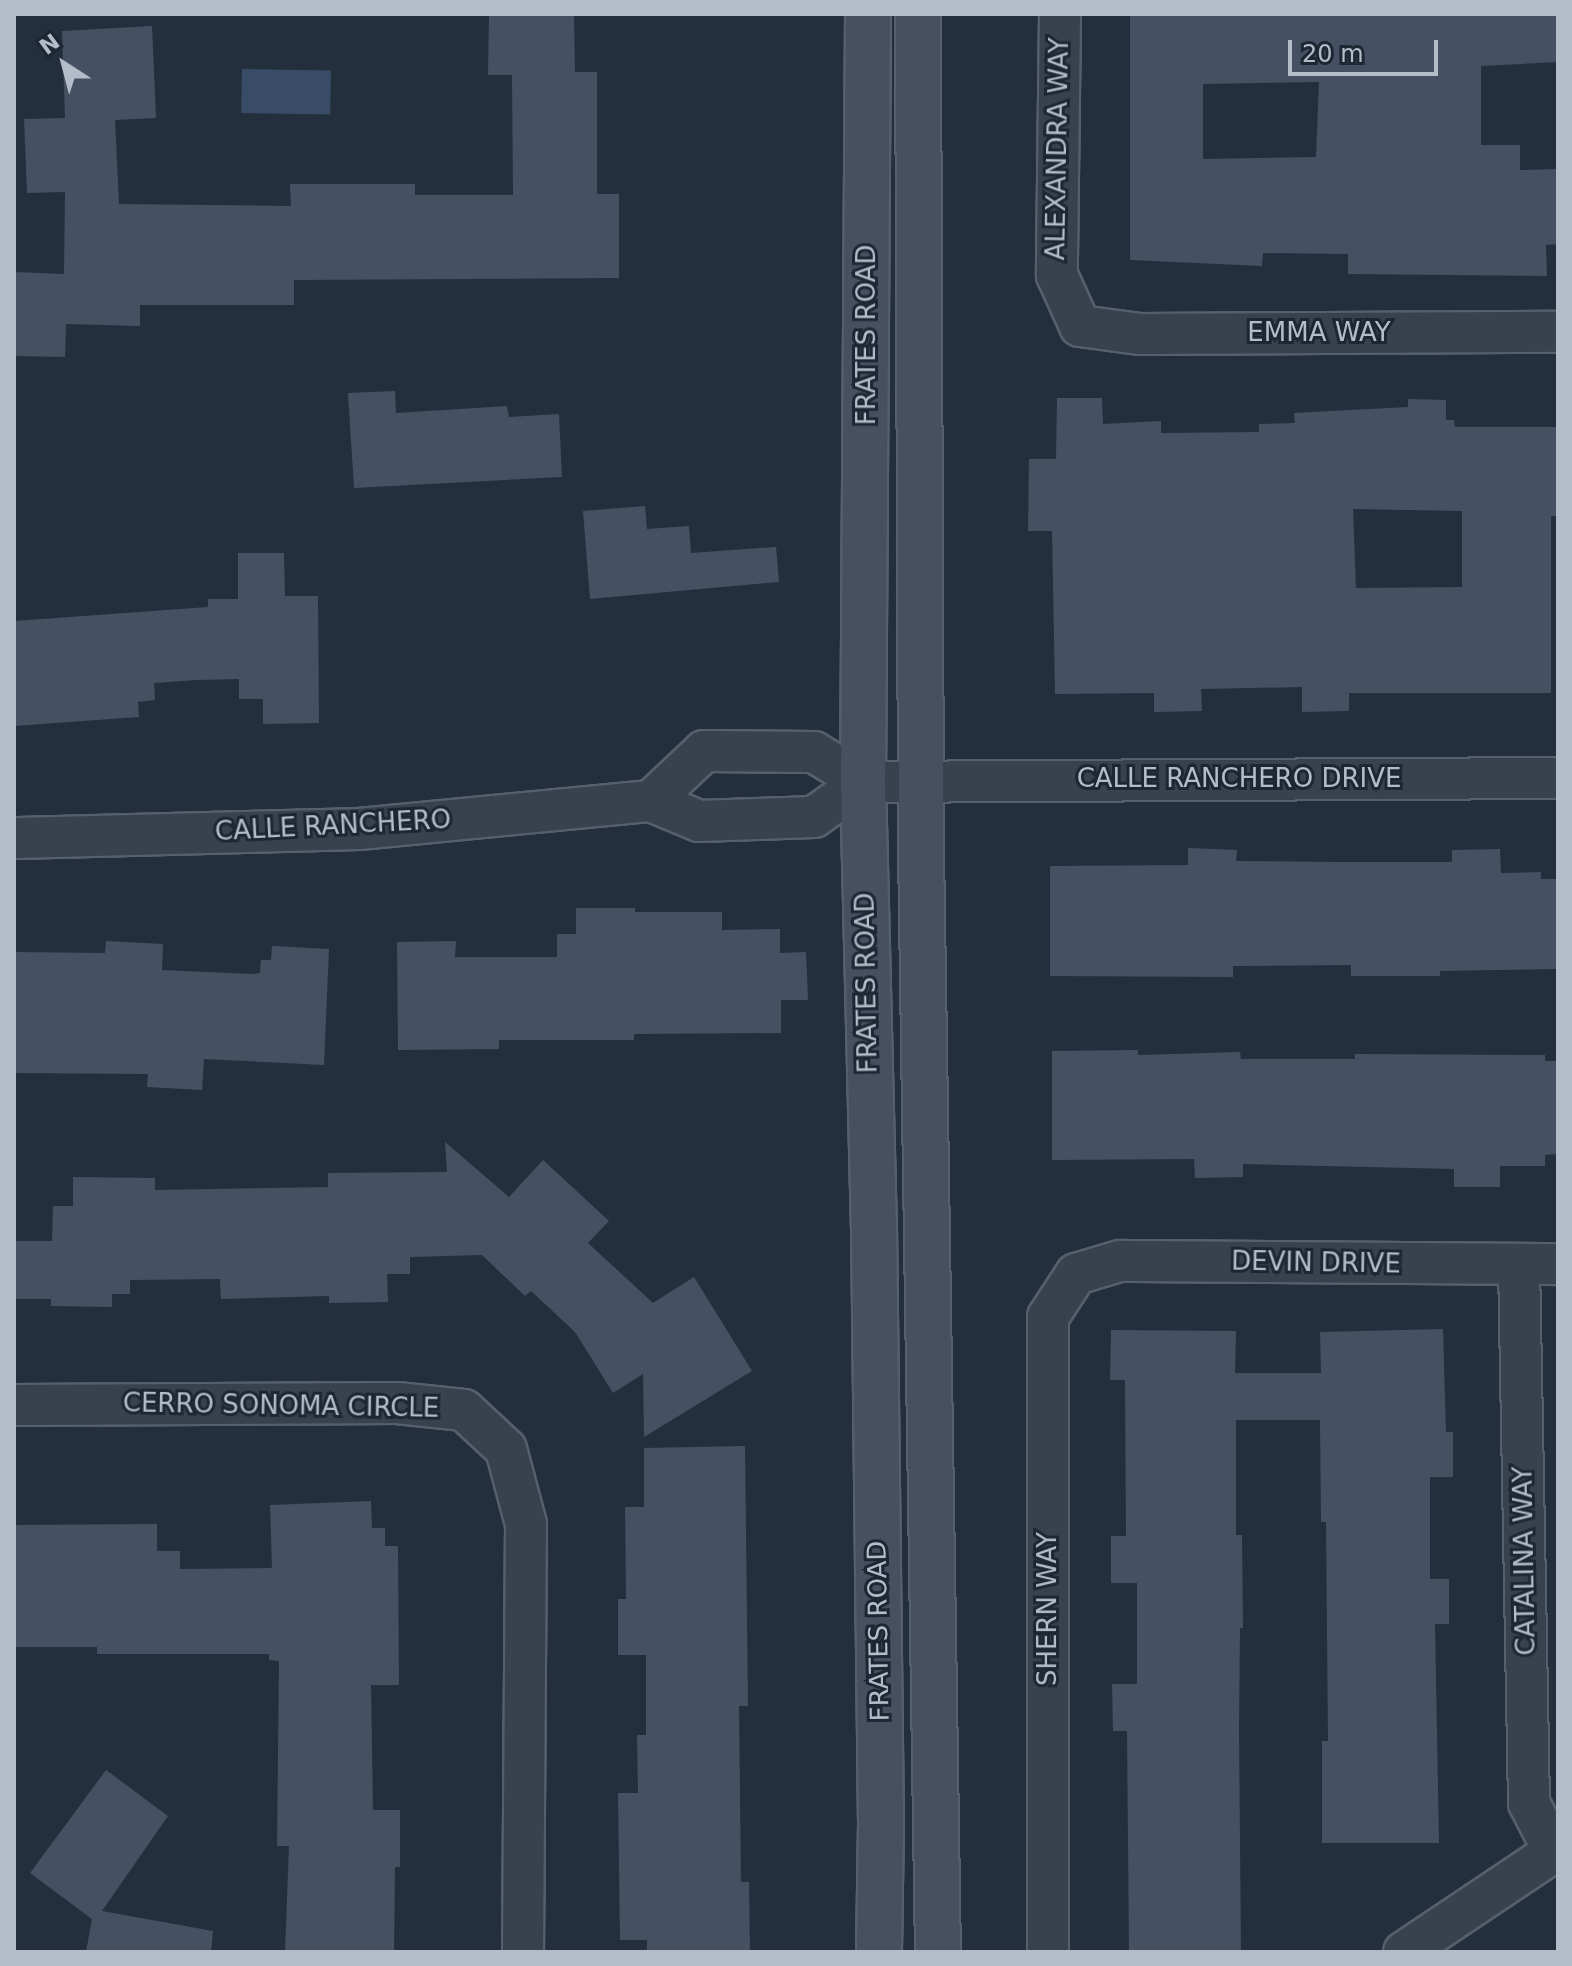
<!DOCTYPE html>
<style>
body{margin:0}
#map{position:relative;width:1572px;height:1966px;overflow:hidden;background:#242f3e;font-family:"DejaVu Sans",sans-serif}
div>[style]{position:absolute}
.water>*{inset:0;background:#394c67;transform-origin:0 0}
.building>*{inset:0;background:#455162}
.roads{filter:drop-shadow(2px 0 #565f6c) drop-shadow(-2px 0 #565f6c) drop-shadow(0 2px #565f6c) drop-shadow(0 -2px #565f6c)}
.street>*{height:40px;margin:-20px;padding:0 20px;transform-origin:20px;border-radius:20px;background:#38414e}
.secondary>*{height:44px;margin:-22px;padding:0 22px;transform-origin:22px;border-radius:22px;background:#465061}
span{translate:-50% -50%;white-space:nowrap;text-align:center;line-height:1.15;-webkit-text-stroke:6px #1d2633;paint-order:stroke}
.street-label{font-size:26px;color:#b4bcc9}
.frame{position:absolute;inset:0;border:16px solid #b4bcc9;pointer-events:none}
.north{position:absolute;left:24px;top:24px;width:80px;height:80px;-webkit-text-stroke:6px #1d2633;paint-order:stroke;rotate:324deg;font-size:22px;font-weight:700;line-height:32px;text-align:center;color:#b4bcc9}
.north::after{content:'';display:block;margin:auto;width:28px;height:36px;background:#b4bcc9;clip-path:polygon(50% 0,100% 100%,50% 72%,0 100%)}
.scale{position:absolute;left:1288px;top:40px;width:150px;height:36px;box-sizing:border-box;border:4px solid #b4bcc9;border-top:0;padding-left:10px;font-size:24px;line-height:28px;white-space:nowrap;color:#b4bcc9;-webkit-text-stroke:6px #1d2633;paint-order:stroke}
</style>
<div id="map">
<div class="water">
<div style="left:242px;top:69px;width:89px;height:44px;rotate:1deg"></div>
</div>
<div class="building">
<div style="clip-path:polygon(489px 14px,574px 14px,575px 72px,597px 72px,597px 194px,619px 194px,619px 278px,294px 280px,294px 305px,140px 305px,140px 326px,66px 324px,65px 357px,14px 356px,14px 272px,64px 274px,65px 192px,27px 193px,24px 119px,65px 118px,62px 31px,152px 26px,156px 118px,115px 120px,119px 204px,291px 206px,290px 184px,415px 184px,415px 195px,513px 195px,512px 75px,488px 75px)"></div>
<div style="clip-path:polygon(evenodd,1130px 14px,1558px 14px,1558px 62px,1481px 66px,1481px 145px,1520px 145px,1520px 170px,1558px 169px,1558px 244px,1546px 245px,1547px 276px,1348px 274px,1348px 254px,1263px 253px,1262px 266px,1130px 260px,1130px 14px,1319px 82px,1316px 157px,1203px 159px,1203px 84px,1319px 82px)"></div>
<div style="clip-path:polygon(395px 391px,396px 413px,507px 406px,509px 417px,559px 414px,562px 477px,354px 488px,348px 393px)"></div>
<div style="clip-path:polygon(evenodd,1057px 398px,1102px 398px,1103px 424px,1161px 421px,1161px 433px,1259px 432px,1259px 424px,1295px 423px,1294px 413px,1408px 407px,1408px 399px,1446px 400px,1446px 420px,1454px 420px,1455px 427px,1558px 427px,1558px 516px,1551px 516px,1551px 693px,1349px 693px,1349px 711px,1302px 712px,1302px 687px,1201px 689px,1202px 711px,1154px 712px,1154px 693px,1055px 694px,1052px 531px,1028px 531px,1029px 459px,1056px 459px,1057px 398px,1353px 509px,1462px 511px,1462px 587px,1356px 588px,1353px 509px)"></div>
<div style="clip-path:polygon(645px 506px,647px 529px,689px 526px,691px 553px,776px 547px,779px 582px,590px 599px,583px 511px)"></div>
<div style="clip-path:polygon(238px 553px,284px 553px,285px 596px,318px 596px,319px 723px,263px 724px,263px 699px,239px 699px,239px 679px,197px 680px,154px 683px,155px 700px,138px 702px,139px 717px,14px 726px,14px 621px,208px 607px,208px 599px,238px 599px)"></div>
<div style="clip-path:polygon(1188px 848px,1237px 850px,1236px 861px,1336px 862px,1452px 862px,1452px 850px,1500px 849px,1501px 873px,1541px 872px,1541px 879px,1558px 879px,1558px 969px,1440px 971px,1440px 976px,1351px 976px,1351px 965px,1233px 966px,1233px 977px,1050px 976px,1050px 866px,1188px 865px)"></div>
<div style="clip-path:polygon(576px 908px,635px 908px,635px 912px,722px 912px,722px 930px,780px 929px,780px 953px,806px 952px,808px 1000px,781px 1000px,781px 1033px,634px 1034px,634px 1040px,499px 1040px,499px 1049px,398px 1050px,397px 942px,456px 941px,455px 957px,557px 957px,557px 934px,576px 934px)"></div>
<div style="clip-path:polygon(106px 941px,163px 944px,162px 970px,252px 974px,260px 973px,261px 960px,271px 960px,272px 946px,329px 949px,324px 1065px,204px 1059px,202px 1090px,147px 1087px,148px 1074px,14px 1073px,16px 952px,105px 953px)"></div>
<div style="clip-path:polygon(1138px 1050px,1138px 1055px,1240px 1052px,1241px 1059px,1355px 1059px,1355px 1054px,1545px 1055px,1545px 1061px,1558px 1061px,1558px 1154px,1545px 1155px,1545px 1166px,1500px 1166px,1500px 1187px,1454px 1187px,1454px 1169px,1243px 1164px,1243px 1177px,1195px 1178px,1194px 1159px,1052px 1160px,1052px 1051px)"></div>
<div style="clip-path:polygon(445px 1142px,509px 1197px,543px 1160px,609px 1221px,588px 1243px,653px 1303px,694px 1277px,752px 1371px,644px 1437px,643px 1374px,613px 1393px,575px 1332px,531px 1291px,525px 1296px,482px 1255px,410px 1257px,410px 1274px,387px 1274px,388px 1302px,329px 1303px,329px 1296px,221px 1299px,220px 1279px,130px 1280px,130px 1294px,112px 1294px,112px 1307px,51px 1306px,51px 1299px,14px 1299px,14px 1241px,52px 1241px,53px 1206px,73px 1206px,73px 1177px,155px 1178px,155px 1190px,328px 1187px,328px 1173px,447px 1172px)"></div>
<div style="clip-path:polygon(1443px 1329px,1446px 1432px,1453px 1432px,1453px 1477px,1430px 1477px,1430px 1579px,1449px 1579px,1449px 1624px,1435px 1624px,1439px 1843px,1322px 1843px,1322px 1741px,1328px 1741px,1326px 1522px,1321px 1522px,1320px 1420px,1236px 1420px,1236px 1535px,1242px 1535px,1243px 1628px,1240px 1628px,1239px 1730px,1241px 1952px,1129px 1952px,1127px 1731px,1113px 1731px,1112px 1684px,1137px 1684px,1137px 1583px,1111px 1583px,1111px 1536px,1126px 1536px,1125px 1380px,1110px 1380px,1111px 1330px,1236px 1331px,1235px 1373px,1321px 1373px,1320px 1332px)"></div>
<div style="clip-path:polygon(745px 1446px,748px 1706px,739px 1706px,741px 1882px,749px 1882px,750px 1952px,647px 1952px,647px 1940px,620px 1940px,618px 1793px,638px 1793px,637px 1735px,646px 1735px,646px 1655px,618px 1655px,618px 1599px,626px 1599px,625px 1507px,644px 1507px,644px 1448px)"></div>
<div style="clip-path:polygon(371px 1501px,372px 1528px,385px 1528px,385px 1546px,398px 1546px,399px 1685px,371px 1685px,373px 1810px,400px 1810px,400px 1867px,395px 1867px,394px 1952px,285px 1952px,289px 1846px,277px 1846px,279px 1661px,269px 1660px,269px 1654px,97px 1654px,97px 1647px,14px 1647px,14px 1525px,157px 1524px,157px 1551px,180px 1551px,180px 1569px,272px 1568px,270px 1505px)"></div>
<div style="clip-path:polygon(106px 1770px,168px 1816px,102px 1911px,213px 1931px,211px 1952px,86px 1952px,92px 1919px,30px 1873px)"></div>
</div>
<div class="roads">
<div class="street">
<div style="left:1060px;top:14px;width:261px;rotate:90.7deg"></div>
<div style="left:1057px;top:275px;width:56px;rotate:65.7deg"></div>
<div style="left:1080px;top:326px;width:61px;rotate:7.6deg"></div>
<div style="left:1140px;top:334px;width:418px;rotate:-0.3deg"></div>
<div style="left:651px;top:801px;width:73px;rotate:-43.3deg"></div>
<div style="left:704px;top:751px;width:110px;rotate:0.5deg"></div>
<div style="left:814px;top:752px;width:57px;rotate:31.5deg"></div>
<div style="left:863px;top:782px;width:695px;rotate:-0.33deg"></div>
<div style="left:14px;top:838px;width:345px;rotate:-1.5deg"></div>
<div style="left:359px;top:829px;width:293px;rotate:-5.5deg"></div>
<div style="left:651px;top:801px;width:52px;rotate:22.6deg"></div>
<div style="left:699px;top:821px;width:115px;rotate:-2deg"></div>
<div style="left:814px;top:817px;width:60px;rotate:-35.5deg"></div>
<div style="left:1519px;top:1264px;width:539px;rotate:88.94deg"></div>
<div style="left:1529px;top:1803px;width:54px;rotate:62.5deg"></div>
<div style="left:14px;top:1405px;width:383px;rotate:-0.3deg"></div>
<div style="left:397px;top:1403px;width:67px;rotate:6deg"></div>
<div style="left:464px;top:1410px;width:57px;rotate:42.9deg"></div>
<div style="left:506px;top:1449px;width:78px;rotate:75.1deg"></div>
<div style="left:526px;top:1524px;width:428px;rotate:90.4deg"></div>
<div style="left:1048px;top:1952px;width:635px;rotate:-90deg"></div>
<div style="left:1048px;top:1317px;width:51px;rotate:-56.9deg"></div>
<div style="left:1076px;top:1274px;width:46px;rotate:-16.5deg"></div>
<div style="left:1120px;top:1261px;width:438px;rotate:0.4deg"></div>
<div style="left:1404px;top:1952px;width:185px;rotate:-33.8deg"></div>
</div>
<div class="secondary">
<div style="left:868px;top:14px;width:768px;rotate:90.37deg"></div>
<div style="left:863px;top:782px;width:444px;rotate:88.6deg"></div>
<div style="left:874px;top:1226px;width:598px;rotate:89.33deg"></div>
<div style="left:881px;top:1824px;width:128px;rotate:90.9deg"></div>
<div style="left:918px;top:14px;width:835px;rotate:89.79deg"></div>
<div style="left:921px;top:849px;width:1103px;rotate:89.12deg"></div>
</div>
</div>
<div class="street-label">
<span style="left:1058px;top:149px;rotate:-89deg">ALEXANDRA WAY</span>
<span style="left:1319px;top:333px">EMMA WAY</span>
<span style="left:867px;top:335px;rotate:-90deg">FRATES ROAD</span>
<span style="left:1239px;top:779px">CALLE RANCHERO DRIVE</span>
<span style="left:333px;top:826px;rotate:-3deg">CALLE RANCHERO</span>
<span style="left:867px;top:983px;rotate:-91deg">FRATES ROAD</span>
<span style="left:1316px;top:1263px;rotate:1deg">DEVIN DRIVE</span>
<span style="left:281px;top:1406px;rotate:1deg">CERRO SONOMA CIRCLE</span>
<span style="left:1525px;top:1561px;rotate:-91deg">CATALINA WAY</span>
<span style="left:1048px;top:1609px;rotate:-90deg">SHERN WAY</span>
<span style="left:879px;top:1631px;rotate:-91deg">FRATES ROAD</span>
</div>
<div class="frame"></div>
<div class="north">N</div>
<div class="scale">20 m</div>
</div>
